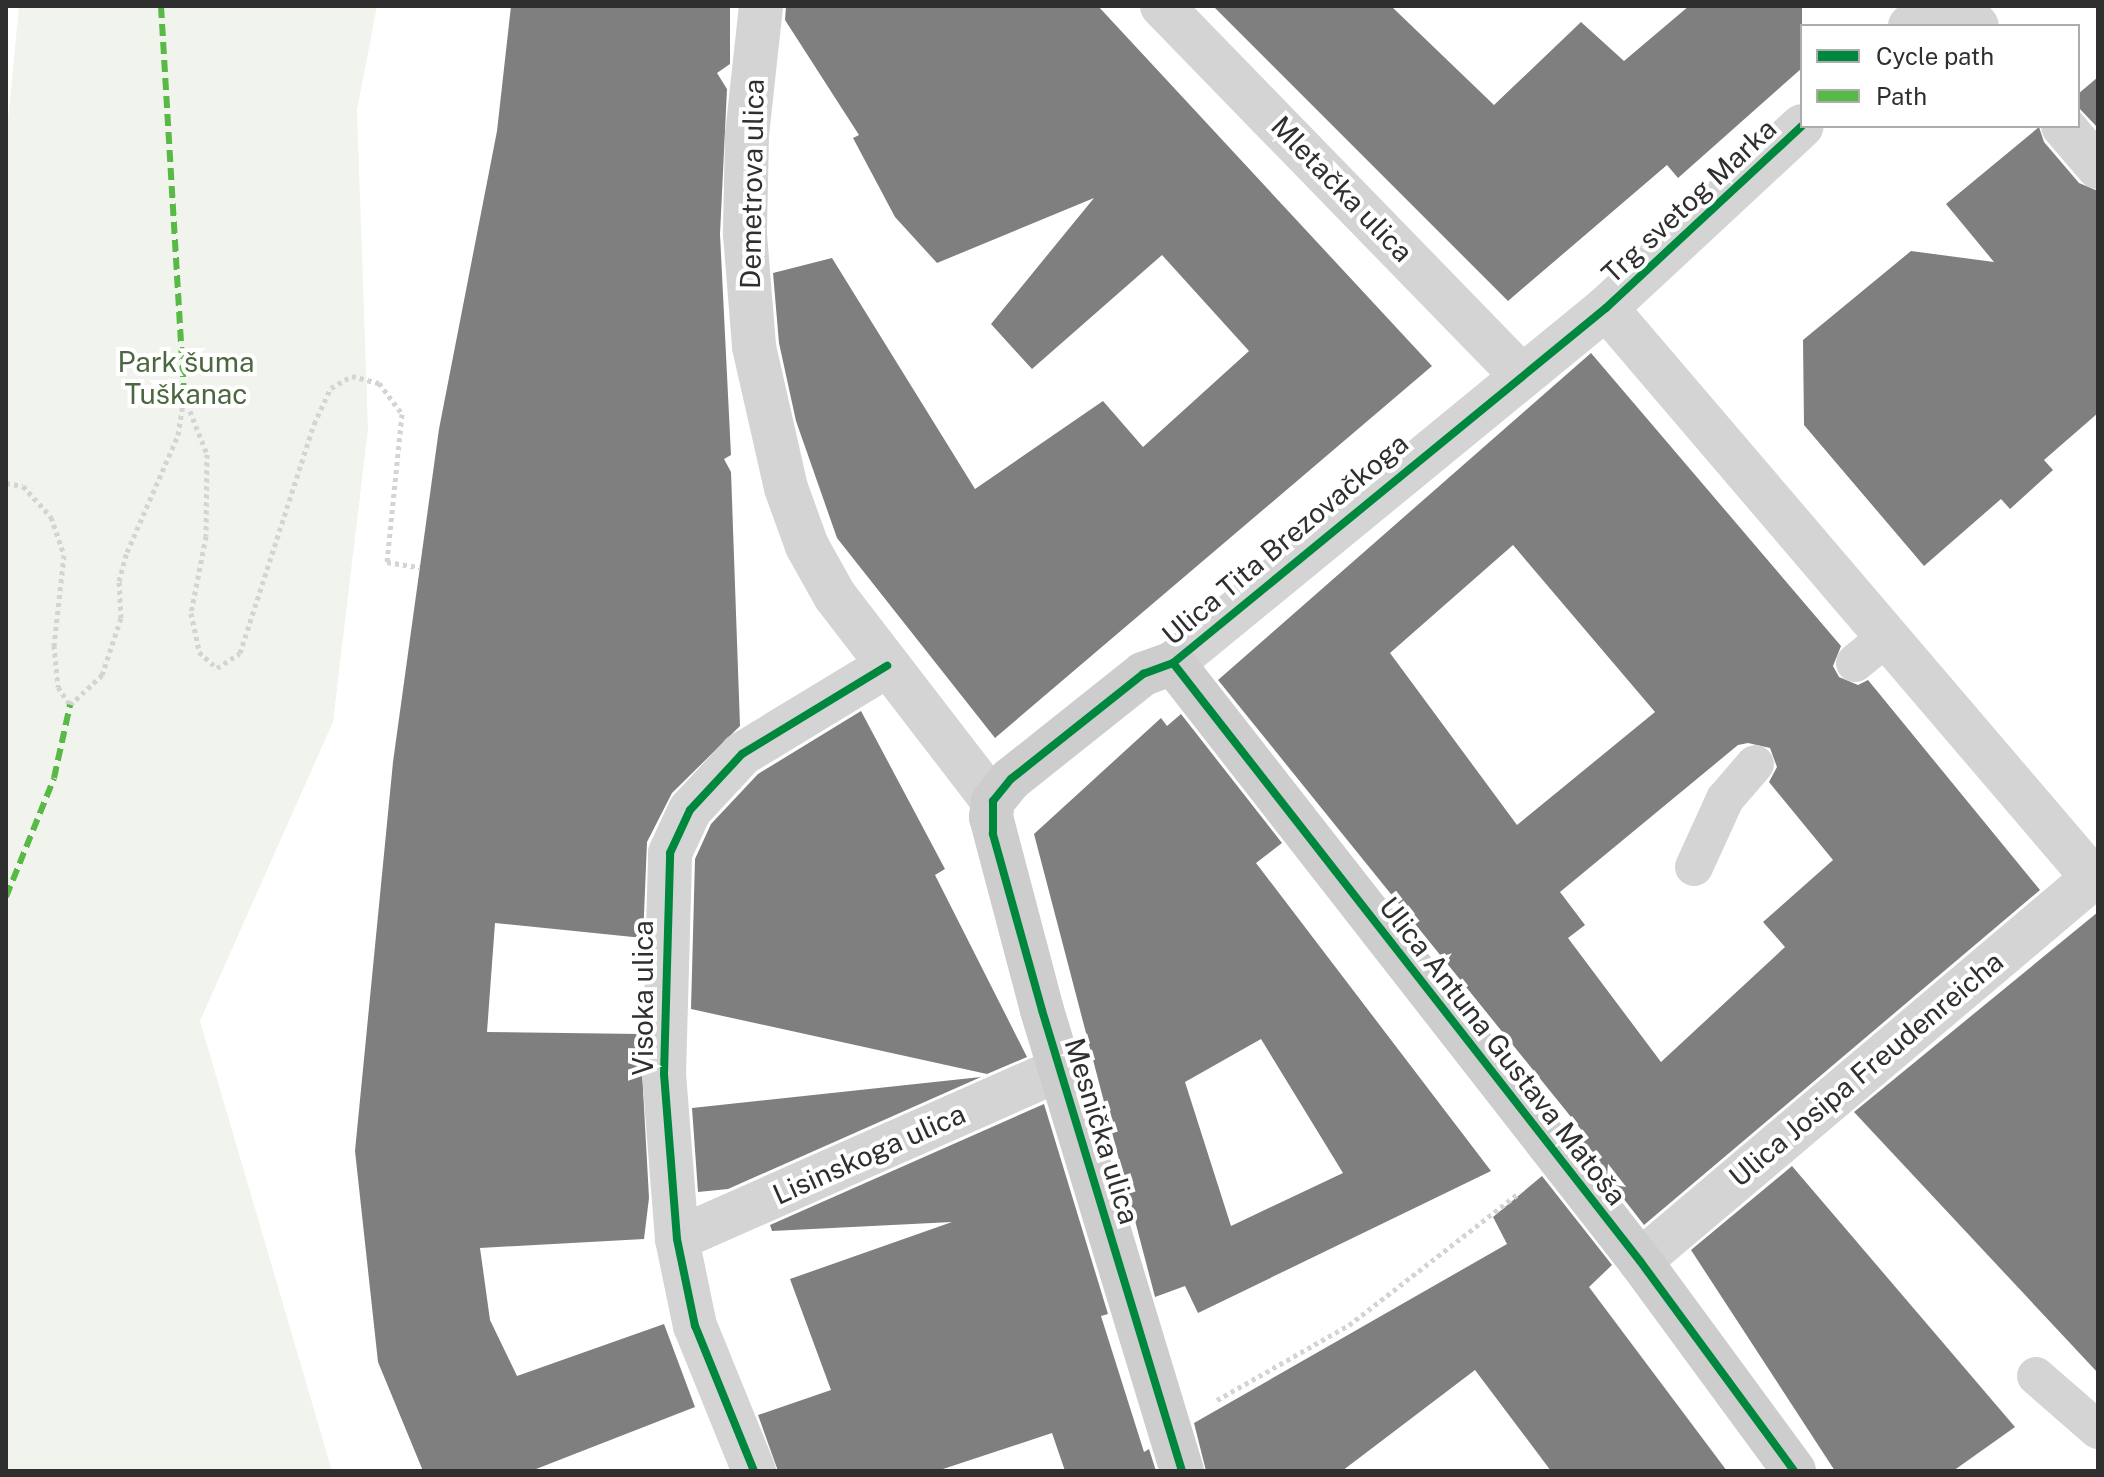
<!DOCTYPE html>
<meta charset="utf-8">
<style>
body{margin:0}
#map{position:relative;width:2104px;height:1477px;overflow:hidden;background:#fff;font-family:"Public Sans",sans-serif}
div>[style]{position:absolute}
.green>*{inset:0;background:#f0f4ed}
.building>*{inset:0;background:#7f7f7f}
.path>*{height:5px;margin-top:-2.5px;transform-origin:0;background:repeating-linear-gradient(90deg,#d4d4d4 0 4px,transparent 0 8px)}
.lane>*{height:38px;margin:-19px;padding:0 19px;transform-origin:19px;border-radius:19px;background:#d4d4d4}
.street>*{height:44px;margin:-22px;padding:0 22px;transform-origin:22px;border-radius:22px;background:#d4d4d4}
.secondary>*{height:44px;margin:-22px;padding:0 22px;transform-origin:22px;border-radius:22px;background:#cdcdcd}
.quiet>*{height:6px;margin-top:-3px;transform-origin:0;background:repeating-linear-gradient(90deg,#58b947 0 12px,transparent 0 18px)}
.cycleway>*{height:8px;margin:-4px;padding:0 4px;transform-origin:4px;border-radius:4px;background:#00873e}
span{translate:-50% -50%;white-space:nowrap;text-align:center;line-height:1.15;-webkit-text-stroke:8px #fff;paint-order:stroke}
.street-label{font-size:28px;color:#2f2f2f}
.park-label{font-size:28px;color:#4c6740}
.frame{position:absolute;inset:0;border:8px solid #2f2f2f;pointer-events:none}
.legend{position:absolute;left:1800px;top:24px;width:280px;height:104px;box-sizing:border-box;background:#fff;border:2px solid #acacac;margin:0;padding:10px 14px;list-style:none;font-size:24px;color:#2f2f2f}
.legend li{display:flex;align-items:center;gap:16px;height:40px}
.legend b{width:40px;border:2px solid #acacac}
</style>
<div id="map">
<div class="green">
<div style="clip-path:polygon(19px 6px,377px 6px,357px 110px,368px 429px,333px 722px,200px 1021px,332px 1471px,6px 1471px,6px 142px)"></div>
</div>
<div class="building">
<div style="clip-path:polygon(511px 6px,730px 6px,730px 64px,717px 73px,727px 89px,720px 234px,731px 455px,724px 459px,731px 472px,740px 726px,672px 793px,647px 842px,643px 938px,495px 923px,487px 1032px,640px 1034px,649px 1198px,644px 1239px,480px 1248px,490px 1320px,517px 1376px,664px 1324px,695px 1407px,531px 1471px,423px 1471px,378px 1362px,355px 1151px,393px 762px,439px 429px,497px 131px)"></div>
<div style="clip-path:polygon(786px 6px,1098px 6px,1432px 366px,995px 738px,837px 538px,796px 421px,779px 343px,773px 273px,832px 258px,975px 489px,1103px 401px,1143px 447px,1249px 351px,1162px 255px,1032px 369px,991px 324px,1094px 198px,937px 263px,895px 217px,853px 138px,859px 135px,785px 20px)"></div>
<div style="clip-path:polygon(1213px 6px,1391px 6px,1494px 105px,1581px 22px,1624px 61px,1689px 6px,1802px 6px,1802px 68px,1678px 178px,1667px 165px,1508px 301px)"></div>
<div style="clip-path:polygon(2098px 77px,2098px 128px,2078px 107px,2078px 94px)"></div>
<div style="clip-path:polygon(2039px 127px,2044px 142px,2079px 183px,2098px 191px,2098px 413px,2044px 460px,2053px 470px,2010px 509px,2001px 499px,1924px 566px,1804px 425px,1803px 340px,1911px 251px,1994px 262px,1946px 204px)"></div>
<div style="clip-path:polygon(evenodd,1591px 353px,1841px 646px,1833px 666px,1839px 677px,1858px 685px,1868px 680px,2040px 890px,1644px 1225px,1581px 1144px,1588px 1138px,1218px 680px,1591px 353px,1513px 545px,1655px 712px,1517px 825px,1390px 653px,1513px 545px,1591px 353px,1748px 743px,1770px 748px,1777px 767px,1769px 782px,1833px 860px,1763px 922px,1785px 947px,1661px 1062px,1568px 938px,1585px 925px,1560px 892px,1738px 745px,1748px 743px)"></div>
<div style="clip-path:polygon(861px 711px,945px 869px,935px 875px,1027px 1057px,987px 1074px,691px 1009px,695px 859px,711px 824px,758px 774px)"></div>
<div style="clip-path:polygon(evenodd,1181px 714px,1282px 843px,1256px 863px,1491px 1171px,1198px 1313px,1185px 1286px,1155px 1297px,1034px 834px,1161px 718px,1167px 726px,1181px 714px,1261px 1039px,1343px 1173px,1231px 1226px,1185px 1082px,1261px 1039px)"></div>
<div style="clip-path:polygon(2098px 912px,2098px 1373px,1854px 1112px)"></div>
<div style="clip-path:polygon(981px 1077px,728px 1189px,698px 1192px,692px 1108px)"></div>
<div style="clip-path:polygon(1044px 1104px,1108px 1314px,1101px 1316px,1144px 1452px,1149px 1449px,1156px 1471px,1065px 1471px,1052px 1433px,937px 1471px,778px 1471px,758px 1415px,831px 1390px,790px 1279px,952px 1222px,772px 1231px,770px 1225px)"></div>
<div style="clip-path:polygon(1792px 1166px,2015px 1427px,1953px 1471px,1835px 1471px,1691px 1250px)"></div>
<div style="clip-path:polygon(1542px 1176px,1612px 1265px,1589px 1287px,1727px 1471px,1551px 1471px,1475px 1370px,1342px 1471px,1206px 1471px,1194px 1423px,1507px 1244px,1493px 1217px)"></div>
</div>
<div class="path">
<div style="left:184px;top:396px;width:62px;rotate:68.4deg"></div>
<div style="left:207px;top:454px;width:82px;rotate:90.7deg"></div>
<div style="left:206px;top:536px;width:78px;rotate:101deg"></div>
<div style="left:191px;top:613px;width:40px;rotate:78deg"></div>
<div style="left:199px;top:652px;width:24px;rotate:42deg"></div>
<div style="left:217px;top:668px;width:27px;rotate:-33deg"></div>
<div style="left:240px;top:653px;width:241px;rotate:-72.1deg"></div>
<div style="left:314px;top:424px;width:40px;rotate:-65deg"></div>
<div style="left:331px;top:388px;width:24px;rotate:-30deg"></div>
<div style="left:352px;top:376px;width:28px;rotate:15deg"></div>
<div style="left:379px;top:383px;width:39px;rotate:53deg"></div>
<div style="left:402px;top:414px;width:149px;rotate:95.8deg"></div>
<div style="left:387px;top:562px;width:33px;rotate:9deg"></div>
<div style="left:6px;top:483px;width:17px;rotate:10deg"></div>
<div style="left:23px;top:486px;width:42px;rotate:47.9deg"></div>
<div style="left:51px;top:517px;width:40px;rotate:71.1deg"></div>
<div style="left:64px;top:555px;width:91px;rotate:96.3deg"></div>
<div style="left:54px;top:645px;width:42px;rotate:84.6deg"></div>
<div style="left:58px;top:687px;width:22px;rotate:56deg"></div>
<div style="left:70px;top:705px;width:44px;rotate:-43.2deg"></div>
<div style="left:102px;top:675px;width:60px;rotate:-71.6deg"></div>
<div style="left:121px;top:618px;width:37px;rotate:-93deg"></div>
<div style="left:119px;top:581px;width:30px;rotate:-75deg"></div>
<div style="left:127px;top:552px;width:128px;rotate:-66.4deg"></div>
<div style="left:178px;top:435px;width:38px;rotate:-81deg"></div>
<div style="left:1217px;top:1400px;width:152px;rotate:-29.6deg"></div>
<div style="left:1349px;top:1325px;width:214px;rotate:-37.8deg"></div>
</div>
<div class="lane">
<div style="left:1855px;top:663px;width:43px;rotate:-39.3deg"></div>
<div style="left:1694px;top:867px;width:75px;rotate:-65.5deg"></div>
<div style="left:1725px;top:799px;width:46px;rotate:-49.4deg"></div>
<div style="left:2036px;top:1376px;width:82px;rotate:41.1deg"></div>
</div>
<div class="street">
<div style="left:761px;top:6px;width:130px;rotate:96.2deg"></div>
<div style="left:747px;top:135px;width:99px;rotate:91.2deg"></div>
<div style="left:745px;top:234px;width:113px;rotate:85.4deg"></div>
<div style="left:754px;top:347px;width:145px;rotate:77.2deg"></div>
<div style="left:786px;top:488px;width:62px;rotate:70.1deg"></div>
<div style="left:807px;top:546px;width:57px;rotate:60.8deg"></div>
<div style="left:835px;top:596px;width:259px;rotate:52.4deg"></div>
<div style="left:1162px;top:6px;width:513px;rotate:45.79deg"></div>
<div style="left:1960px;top:6px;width:26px;rotate:50deg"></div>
<div style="left:1910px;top:26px;width:30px;rotate:-42deg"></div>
<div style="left:2063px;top:126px;width:54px;rotate:49.5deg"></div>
<div style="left:1606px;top:308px;width:750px;rotate:49.49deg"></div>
<div style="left:2093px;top:878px;width:7px;rotate:-45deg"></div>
<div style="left:1173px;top:663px;width:560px;rotate:-39.35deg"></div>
<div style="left:1606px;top:308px;width:267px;rotate:-42.9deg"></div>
<div style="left:677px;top:1239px;width:420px;rotate:-23.9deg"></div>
<div style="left:1640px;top:1261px;width:593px;rotate:-40.21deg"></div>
<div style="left:754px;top:1471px;width:157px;rotate:-112.1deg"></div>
<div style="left:695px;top:1326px;width:89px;rotate:-101.7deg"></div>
<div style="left:677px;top:1239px;width:166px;rotate:-94.5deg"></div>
<div style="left:664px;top:1074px;width:221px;rotate:-88.4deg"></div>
<div style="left:670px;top:853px;width:47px;rotate:-65.1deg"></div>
<div style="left:690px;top:810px;width:76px;rotate:-47.1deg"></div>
<div style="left:742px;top:754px;width:170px;rotate:-31.3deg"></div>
</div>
<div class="secondary">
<div style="left:1182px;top:1471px;width:482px;rotate:-106.9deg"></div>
<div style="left:1042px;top:1010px;width:200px;rotate:-104.8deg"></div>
<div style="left:991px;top:817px;width:16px;rotate:-83deg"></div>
<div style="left:993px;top:801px;width:28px;rotate:-51deg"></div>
<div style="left:1011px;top:779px;width:169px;rotate:-38.5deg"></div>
<div style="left:1143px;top:674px;width:32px;rotate:-20deg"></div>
<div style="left:1173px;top:663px;width:759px;rotate:52.01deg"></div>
<div style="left:1640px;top:1261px;width:260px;rotate:53.7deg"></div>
</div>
<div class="quiet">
<div style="left:161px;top:6px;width:391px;rotate:86.6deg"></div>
<div style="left:6px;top:897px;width:128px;rotate:-68deg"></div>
<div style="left:54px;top:778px;width:75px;rotate:-77.6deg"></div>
</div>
<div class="cycleway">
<div style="left:1173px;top:663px;width:759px;rotate:52.01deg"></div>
<div style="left:1640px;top:1261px;width:260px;rotate:53.7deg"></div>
<div style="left:754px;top:1471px;width:157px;rotate:-112.1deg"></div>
<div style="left:695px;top:1326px;width:89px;rotate:-101.7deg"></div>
<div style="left:677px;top:1239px;width:166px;rotate:-94.5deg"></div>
<div style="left:664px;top:1074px;width:221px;rotate:-88.4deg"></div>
<div style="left:670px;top:853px;width:47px;rotate:-65.1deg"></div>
<div style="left:690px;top:810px;width:76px;rotate:-47.1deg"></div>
<div style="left:742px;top:754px;width:170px;rotate:-31.3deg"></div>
<div style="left:1182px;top:1471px;width:482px;rotate:-106.9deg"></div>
<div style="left:1042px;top:1010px;width:183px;rotate:-105.6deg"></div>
<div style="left:993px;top:834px;width:33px;rotate:-90deg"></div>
<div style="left:993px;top:801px;width:28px;rotate:-51deg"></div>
<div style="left:1011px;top:779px;width:169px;rotate:-38.5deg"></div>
<div style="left:1143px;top:674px;width:32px;rotate:-20deg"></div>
<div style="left:1173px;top:663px;width:560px;rotate:-39.35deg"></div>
<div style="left:1606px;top:308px;width:267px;rotate:-42.9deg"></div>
</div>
<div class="street-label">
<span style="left:752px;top:184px;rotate:-89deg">Demetrova ulica</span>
<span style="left:1342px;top:189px;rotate:46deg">Mletačka ulica</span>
<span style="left:1689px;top:201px;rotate:-43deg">Trg svetog Marka</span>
<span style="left:1285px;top:539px;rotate:-40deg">Ulica Tita Brezovačkoga</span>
<span style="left:643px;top:998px;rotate:-90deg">Visoka ulica</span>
<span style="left:1503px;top:1051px;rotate:52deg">Ulica Antuna Gustava Matoša</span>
<span style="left:1866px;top:1069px;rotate:-40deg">Ulica Josipa Freudenreicha</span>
<span style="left:1102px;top:1131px;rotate:73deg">Mesnička ulica</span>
<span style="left:869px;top:1154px;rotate:-24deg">Lisinskoga ulica</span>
</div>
<div class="park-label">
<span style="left:186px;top:378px">Park šuma<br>Tuškanac</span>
</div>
<div class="frame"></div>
<ul class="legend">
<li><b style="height:10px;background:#00873e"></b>Cycle path</li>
<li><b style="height:10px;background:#58b947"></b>Path</li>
</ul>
</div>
